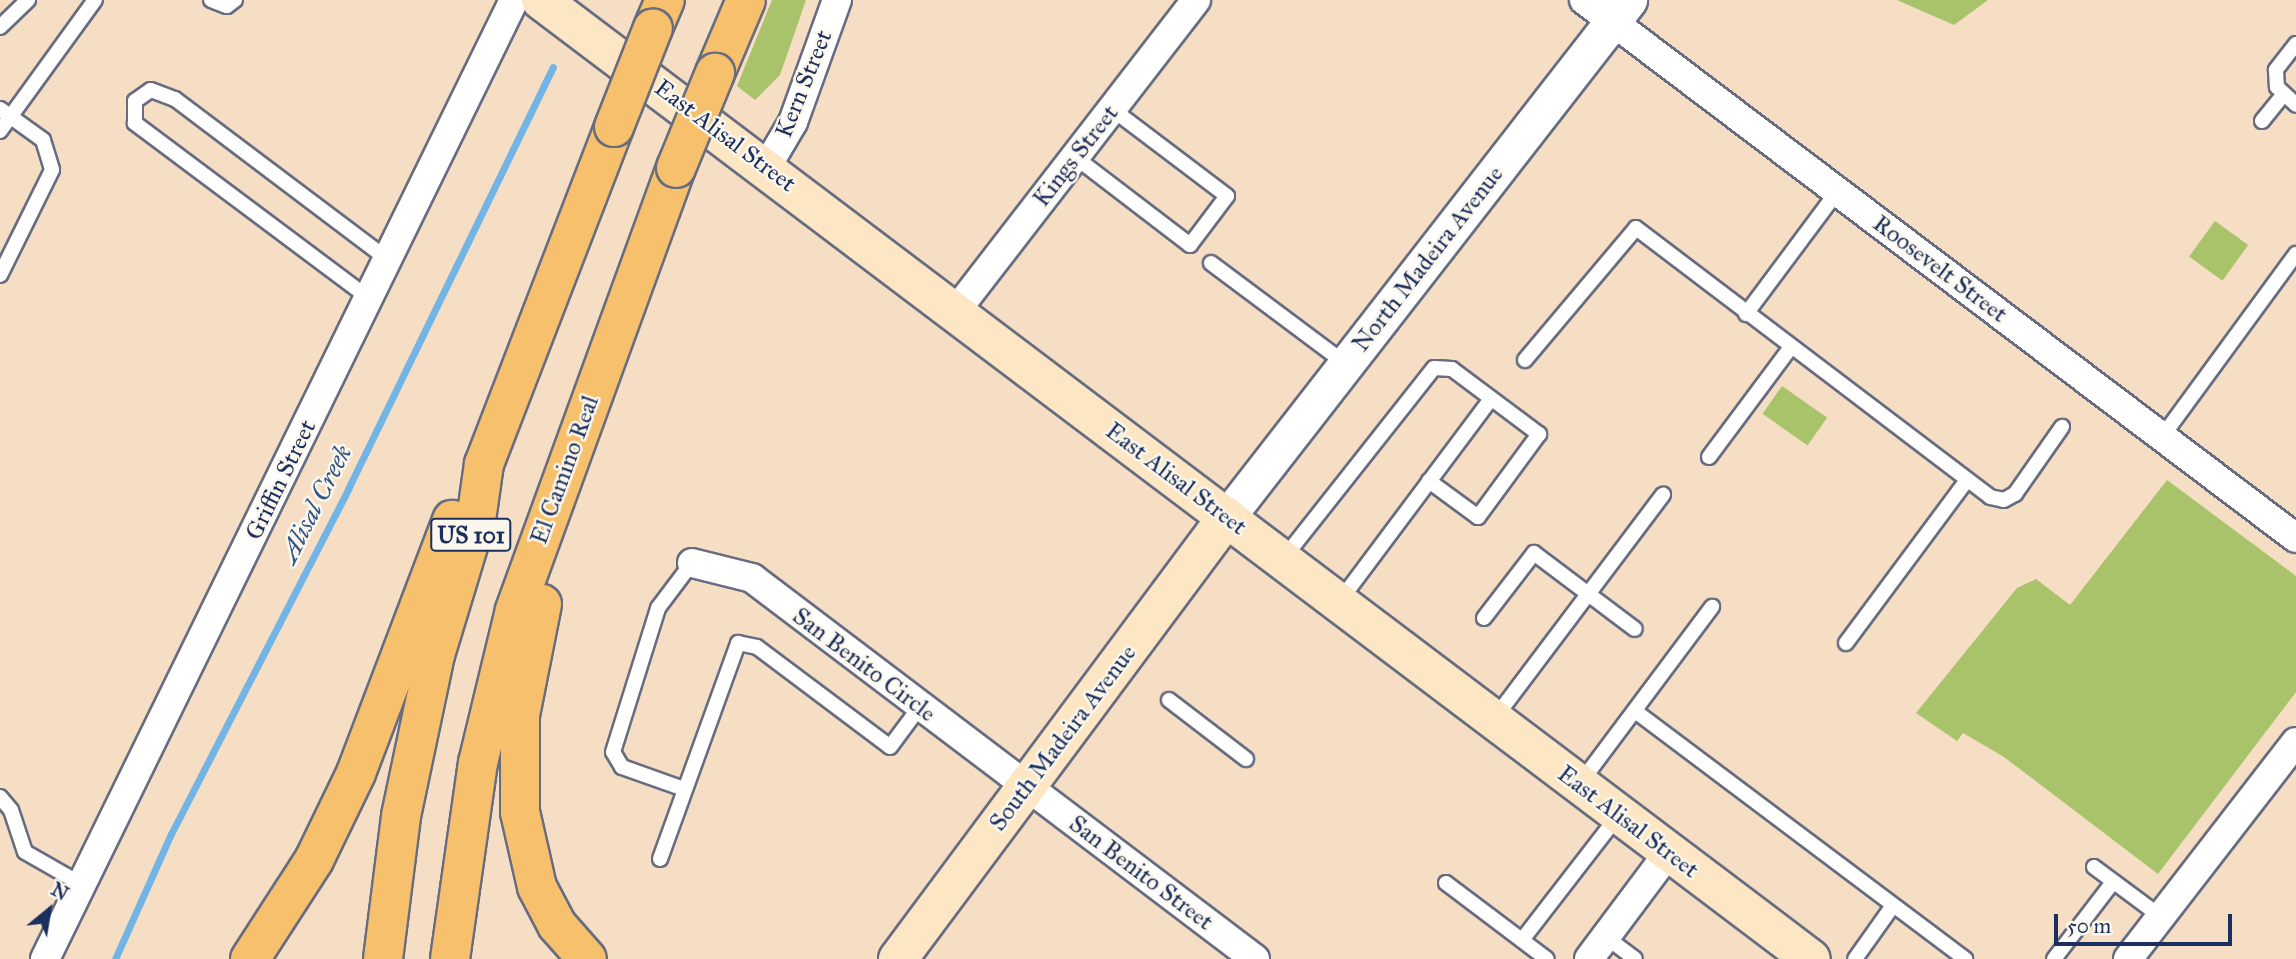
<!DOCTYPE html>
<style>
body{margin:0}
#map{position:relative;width:2296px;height:959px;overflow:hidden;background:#f5dec3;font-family:"IM FELL Great Primer",serif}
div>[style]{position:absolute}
.green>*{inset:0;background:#a8c36a;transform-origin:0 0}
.stream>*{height:7px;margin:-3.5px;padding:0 3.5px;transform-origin:3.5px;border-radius:3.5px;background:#73b4e7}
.roads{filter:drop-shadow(2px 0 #676c81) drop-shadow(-2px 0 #676c81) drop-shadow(0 2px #676c81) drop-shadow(0 -2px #676c81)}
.service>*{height:14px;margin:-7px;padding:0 7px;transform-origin:7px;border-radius:7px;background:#fff}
.minor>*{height:28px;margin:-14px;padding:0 14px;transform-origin:14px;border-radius:14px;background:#fff}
.tertiary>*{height:35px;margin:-17.5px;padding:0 17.5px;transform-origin:17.5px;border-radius:17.5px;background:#fff}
.secondary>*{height:38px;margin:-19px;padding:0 19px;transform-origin:19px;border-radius:19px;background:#fce6c4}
.motorway>*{height:38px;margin:-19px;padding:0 19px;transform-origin:19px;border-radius:19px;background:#f7c06c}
.bridges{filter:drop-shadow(2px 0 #676c81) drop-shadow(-2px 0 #676c81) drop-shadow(0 2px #676c81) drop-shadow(0 -2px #676c81)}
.motorway-bridge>*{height:38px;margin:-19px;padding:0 19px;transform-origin:19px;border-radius:19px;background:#f7c06c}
span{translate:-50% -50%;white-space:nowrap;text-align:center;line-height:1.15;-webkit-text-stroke:5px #fbf7ec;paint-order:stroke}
.shield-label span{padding:2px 5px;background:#fbf7ec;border:2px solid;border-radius:5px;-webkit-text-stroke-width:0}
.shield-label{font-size:23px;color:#1b2f5e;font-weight:700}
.street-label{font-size:24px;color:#1b2f5e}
.water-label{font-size:26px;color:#355787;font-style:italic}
.north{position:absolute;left:14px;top:875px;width:70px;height:70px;-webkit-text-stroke:5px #fbf7ec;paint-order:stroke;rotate:30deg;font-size:19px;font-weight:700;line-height:28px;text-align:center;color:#1b2f5e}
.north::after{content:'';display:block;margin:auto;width:24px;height:32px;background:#1b2f5e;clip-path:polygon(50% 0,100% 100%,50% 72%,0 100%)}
.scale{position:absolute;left:2054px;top:914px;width:178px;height:32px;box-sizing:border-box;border:4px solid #1b2f5e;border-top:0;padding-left:9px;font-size:21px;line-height:24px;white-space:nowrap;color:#1b2f5e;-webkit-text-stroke:5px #fbf7ec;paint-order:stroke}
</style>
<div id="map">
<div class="green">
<div style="clip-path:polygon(772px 0,806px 0,780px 75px,755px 100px,737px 86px)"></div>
<div style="clip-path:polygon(1897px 0,1988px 0,1954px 25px)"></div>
<div style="left:2215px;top:221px;width:41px;height:44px;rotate:36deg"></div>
<div style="left:1782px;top:386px;width:55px;height:34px;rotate:35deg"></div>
<div style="clip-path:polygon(2167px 480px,2296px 576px,2296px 692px,2158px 874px,2004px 757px,1963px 733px,1957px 741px,1916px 713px,2017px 588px,2036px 579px,2070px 605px)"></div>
</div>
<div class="stream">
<div style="left:115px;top:959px;width:137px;rotate:-65.9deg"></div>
<div style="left:171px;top:834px;width:388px;rotate:-62.8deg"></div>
<div style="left:348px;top:489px;width:469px;rotate:-64.1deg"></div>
</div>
<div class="roads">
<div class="service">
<div style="left:211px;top:0;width:17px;rotate:21deg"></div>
<div style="left:227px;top:6px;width:10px;rotate:-37deg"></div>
<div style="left:0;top:27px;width:39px;rotate:-44deg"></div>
<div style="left:2296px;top:44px;width:33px;rotate:128deg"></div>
<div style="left:2276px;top:70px;width:17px;rotate:87deg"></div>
<div style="left:2277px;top:87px;width:26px;rotate:43deg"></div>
<div style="left:0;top:109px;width:53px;rotate:35.8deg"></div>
<div style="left:43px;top:140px;width:31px;rotate:73deg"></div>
<div style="left:52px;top:170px;width:117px;rotate:116.3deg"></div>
<div style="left:2262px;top:121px;width:33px;rotate:-51deg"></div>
<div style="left:0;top:131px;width:162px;rotate:-54.1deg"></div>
<div style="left:1075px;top:157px;width:145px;rotate:37.4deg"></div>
<div style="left:1190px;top:245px;width:61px;rotate:-52.9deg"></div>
<div style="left:1227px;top:196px;width:144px;rotate:-142.9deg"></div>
<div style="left:1211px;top:263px;width:169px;rotate:36.8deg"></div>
<div style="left:370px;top:299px;width:294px;rotate:-143.2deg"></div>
<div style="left:135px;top:123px;width:22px;rotate:-90deg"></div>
<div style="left:135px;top:101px;width:19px;rotate:-35deg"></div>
<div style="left:151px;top:90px;width:26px;rotate:21deg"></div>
<div style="left:175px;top:99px;width:268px;rotate:37deg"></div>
<div style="left:1746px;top:314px;width:152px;rotate:-53.3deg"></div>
<div style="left:1525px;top:360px;width:172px;rotate:-49.9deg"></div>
<div style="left:1636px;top:228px;width:445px;rotate:37.2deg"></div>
<div style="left:1990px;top:497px;width:14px;rotate:12deg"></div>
<div style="left:2004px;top:500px;width:13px;rotate:-29deg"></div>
<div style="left:2015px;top:494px;width:82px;rotate:-55deg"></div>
<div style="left:2162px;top:437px;width:227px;rotate:-53.8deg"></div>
<div style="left:1709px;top:457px;width:137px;rotate:-53.3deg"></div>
<div style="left:1283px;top:559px;width:243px;rotate:-51.7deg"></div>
<div style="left:1434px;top:368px;width:18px;rotate:3deg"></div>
<div style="left:1452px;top:369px;width:109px;rotate:36.8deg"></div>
<div style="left:1539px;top:434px;width:103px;rotate:126.3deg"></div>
<div style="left:1478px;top:517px;width:61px;rotate:-143.7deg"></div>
<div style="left:1339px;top:602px;width:254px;rotate:-53.2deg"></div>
<div style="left:1484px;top:618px;width:82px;rotate:-52.4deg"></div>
<div style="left:1534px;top:553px;width:126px;rotate:37deg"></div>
<div style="left:1846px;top:643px;width:203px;rotate:-53.4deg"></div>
<div style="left:1169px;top:700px;width:97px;rotate:37.5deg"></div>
<div style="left:1635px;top:711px;width:413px;rotate:36.9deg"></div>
<div style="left:1494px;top:719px;width:281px;rotate:-53deg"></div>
<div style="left:1581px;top:782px;width:219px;rotate:-53.2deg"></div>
<div style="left:684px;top:789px;width:66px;rotate:-160.5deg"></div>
<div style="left:622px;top:767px;width:17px;rotate:-121deg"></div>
<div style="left:613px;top:752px;width:151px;rotate:-72.6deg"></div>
<div style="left:658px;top:608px;width:56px;rotate:-52.9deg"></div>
<div style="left:0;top:797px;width:17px;rotate:50deg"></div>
<div style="left:11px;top:810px;width:44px;rotate:71.6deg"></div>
<div style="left:25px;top:852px;width:64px;rotate:29.7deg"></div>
<div style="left:660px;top:859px;width:230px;rotate:-70.1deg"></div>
<div style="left:738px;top:643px;width:19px;rotate:12deg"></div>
<div style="left:757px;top:647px;width:166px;rotate:36.9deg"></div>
<div style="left:890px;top:747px;width:49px;rotate:-53.4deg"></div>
<div style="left:2094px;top:867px;width:84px;rotate:36.7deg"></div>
<div style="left:1446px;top:883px;width:126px;rotate:37deg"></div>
<div style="left:1606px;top:937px;width:36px;rotate:37deg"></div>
<div style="left:1522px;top:940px;width:157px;rotate:-52.3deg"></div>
<div style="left:1855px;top:959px;width:64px;rotate:-54.6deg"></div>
<div style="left:2054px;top:959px;width:97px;rotate:-52.5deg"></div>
</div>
<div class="minor">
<div style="left:1584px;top:0;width:892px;rotate:37.08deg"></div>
<div style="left:767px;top:166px;width:51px;rotate:-59.4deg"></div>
<div style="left:793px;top:122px;width:130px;rotate:-70.2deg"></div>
<div style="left:955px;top:312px;width:394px;rotate:-52.3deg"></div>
<div style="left:692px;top:563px;width:62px;rotate:14deg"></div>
<div style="left:752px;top:578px;width:631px;rotate:37.14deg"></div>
<div style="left:45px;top:959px;width:1068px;rotate:-63.94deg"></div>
<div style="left:1589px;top:959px;width:134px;rotate:-53.2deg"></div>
<div style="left:2128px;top:959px;width:274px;rotate:-52.3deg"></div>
</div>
<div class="tertiary">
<div style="left:1227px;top:517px;width:655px;rotate:-52.13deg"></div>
</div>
<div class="secondary">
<div style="left:541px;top:0;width:1591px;rotate:37.06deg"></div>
<div style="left:898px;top:959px;width:551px;rotate:-53.34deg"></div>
</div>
<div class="motorway">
<div style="left:653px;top:28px;width:30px;rotate:-67deg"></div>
<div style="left:715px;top:73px;width:79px;rotate:-67deg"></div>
<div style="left:542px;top:604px;width:113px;rotate:101.2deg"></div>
<div style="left:520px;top:715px;width:97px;rotate:90deg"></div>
<div style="left:520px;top:812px;width:77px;rotate:77.2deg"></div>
<div style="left:537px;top:887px;width:43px;rotate:62.2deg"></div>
<div style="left:557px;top:925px;width:45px;rotate:48.6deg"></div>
<div style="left:250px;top:959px;width:118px;rotate:-57.1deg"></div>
<div style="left:314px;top:860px;width:97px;rotate:-64.2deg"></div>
<div style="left:356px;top:773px;width:271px;rotate:-69.2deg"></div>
<div style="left:383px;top:959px;width:144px;rotate:-82.8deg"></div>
<div style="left:401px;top:816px;width:165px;rotate:-78.1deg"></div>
<div style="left:435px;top:655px;width:141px;rotate:-73.1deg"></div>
<div style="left:476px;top:520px;width:57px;rotate:-81.9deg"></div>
<div style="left:484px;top:464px;width:361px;rotate:-68.9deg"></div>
<div style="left:450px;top:959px;width:198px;rotate:-81.9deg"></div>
<div style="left:478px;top:763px;width:157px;rotate:-76.4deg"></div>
<div style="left:515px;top:610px;width:470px;rotate:-70deg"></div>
</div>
</div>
<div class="bridges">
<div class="motorway-bridge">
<div style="left:614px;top:127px;width:106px;rotate:-68.5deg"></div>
<div style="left:676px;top:168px;width:103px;rotate:-67.7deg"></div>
</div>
</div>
<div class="shield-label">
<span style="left:471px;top:535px">US 101</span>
</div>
<div class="street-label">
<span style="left:804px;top:84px;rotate:-68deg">Kern Street</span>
<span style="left:725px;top:136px;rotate:37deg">East Alisal Street</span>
<span style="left:1076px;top:156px;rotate:-52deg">Kings Street</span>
<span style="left:1428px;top:259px;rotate:-52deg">North Madeira Avenue</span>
<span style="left:1940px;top:269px;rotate:37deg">Roosevelt Street</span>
<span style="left:565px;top:470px;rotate:-70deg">El Camino Real</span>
<span style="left:1176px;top:479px;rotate:37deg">East Alisal Street</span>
<span style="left:281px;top:480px;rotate:-64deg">Griffin Street</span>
<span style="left:864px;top:665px;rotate:37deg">San Benito Circle</span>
<span style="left:1063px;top:738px;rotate:-53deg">South Madeira Avenue</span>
<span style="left:1628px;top:822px;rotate:37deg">East Alisal Street</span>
<span style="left:1141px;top:873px;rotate:37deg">San Benito Street</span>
</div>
<div class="water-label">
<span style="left:316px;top:504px;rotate:-63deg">Alisal Creek</span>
</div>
<div class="north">N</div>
<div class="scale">50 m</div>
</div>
